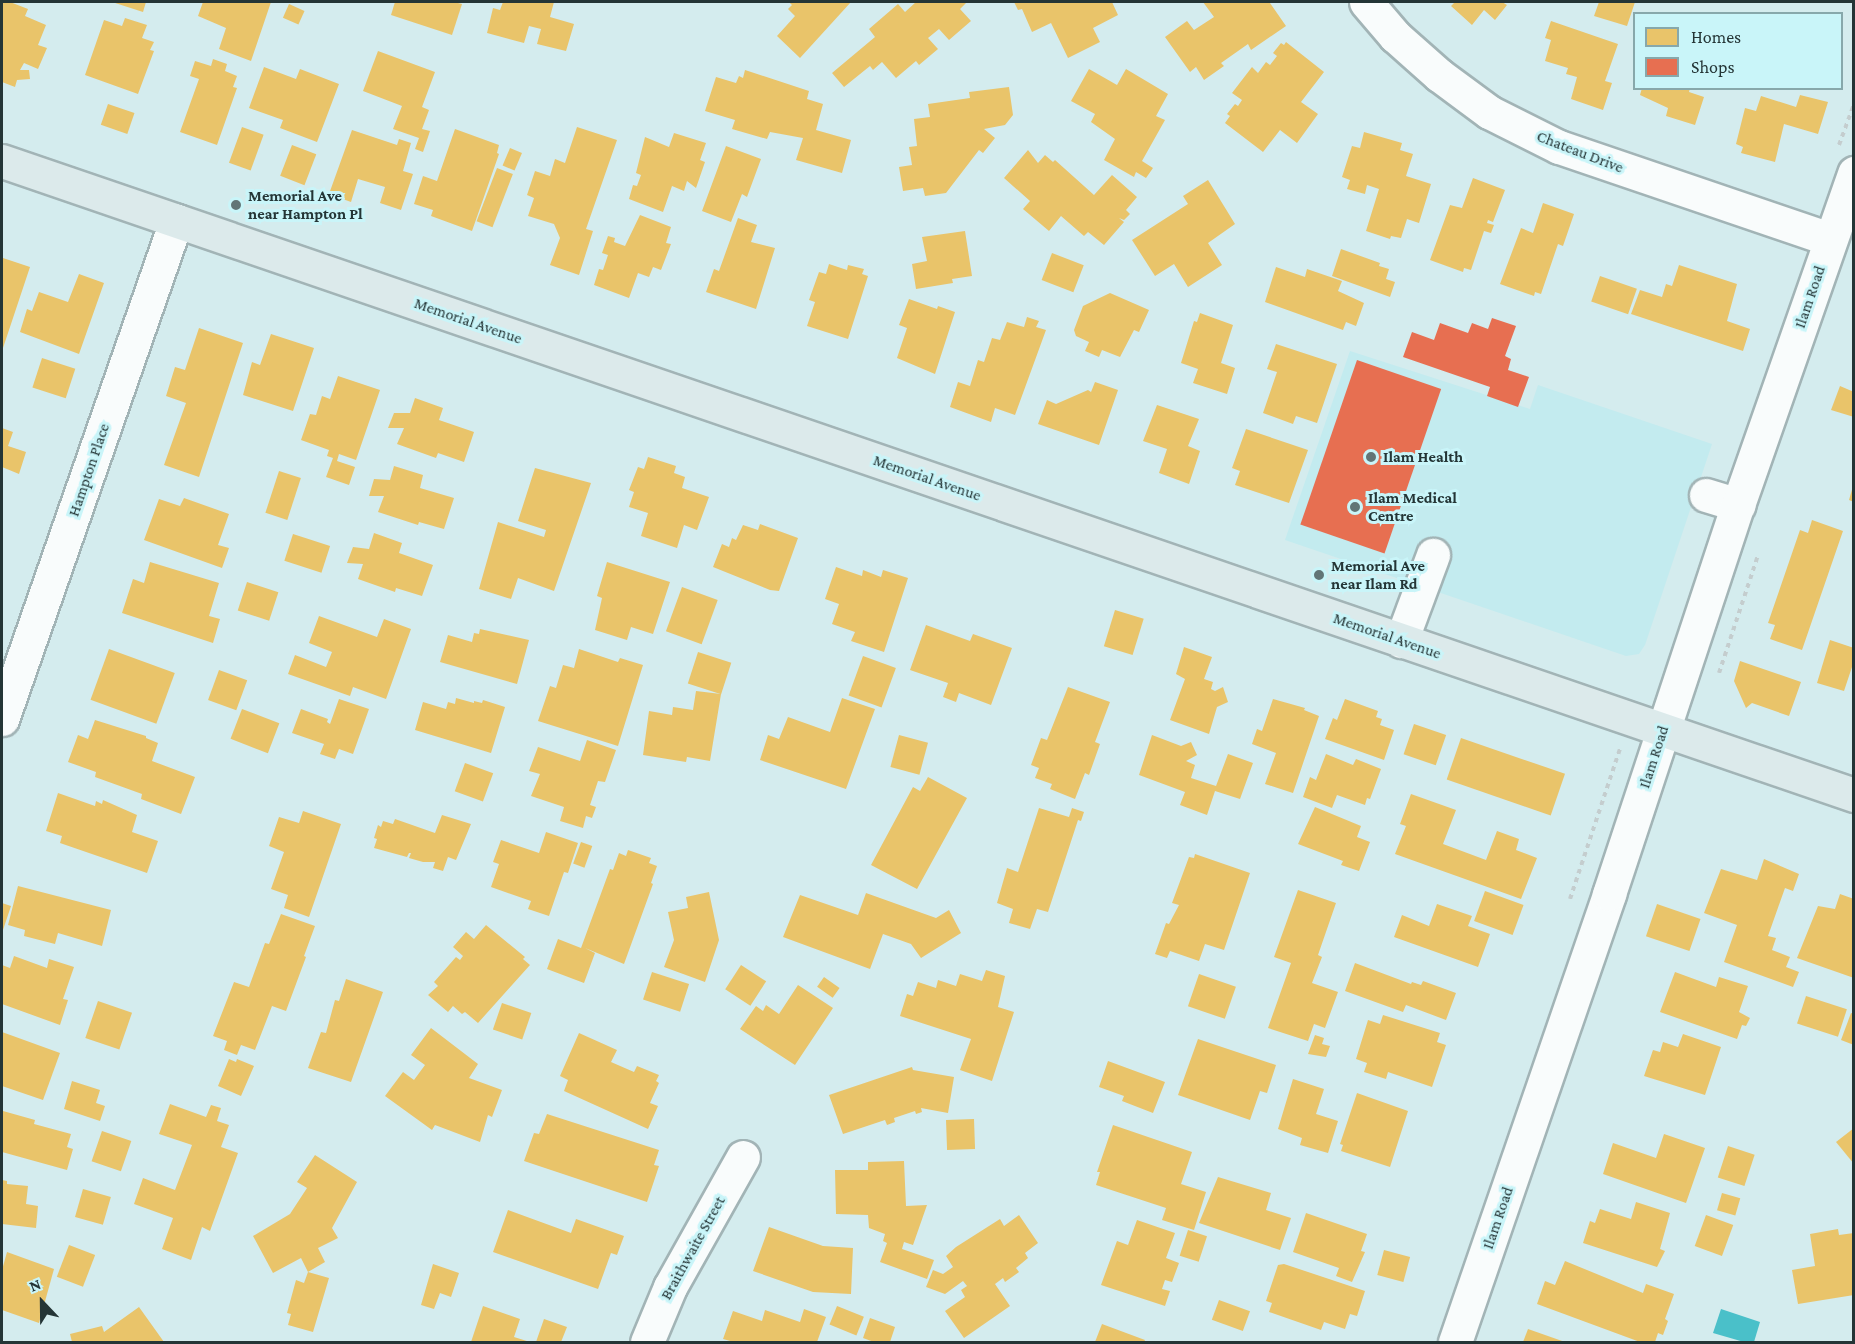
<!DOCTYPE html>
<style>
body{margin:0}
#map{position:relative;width:1855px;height:1344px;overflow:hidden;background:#d4ecee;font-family:"Crimson Pro",serif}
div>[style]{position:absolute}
.built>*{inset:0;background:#c3ebef}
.water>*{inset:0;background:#4ac0c9}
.homes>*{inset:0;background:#e9c46a;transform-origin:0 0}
.shops>*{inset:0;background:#e76f51;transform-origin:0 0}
.path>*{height:4px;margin-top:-2px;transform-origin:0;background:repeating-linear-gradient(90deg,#c4cdce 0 4.5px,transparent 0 9px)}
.roads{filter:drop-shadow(2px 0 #a2b4b6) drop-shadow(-2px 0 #a2b4b6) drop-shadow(0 2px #a2b4b6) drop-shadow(0 -2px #a2b4b6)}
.minor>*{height:33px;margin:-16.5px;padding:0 16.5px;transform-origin:16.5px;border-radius:16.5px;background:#f9fcfc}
.major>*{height:33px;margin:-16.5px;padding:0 16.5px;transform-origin:16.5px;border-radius:16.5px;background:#dceaeb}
.dots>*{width:16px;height:16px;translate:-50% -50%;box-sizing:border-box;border:3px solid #c9f5f9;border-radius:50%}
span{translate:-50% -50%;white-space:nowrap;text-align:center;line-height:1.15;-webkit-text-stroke:6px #c9f5f9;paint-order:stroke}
.street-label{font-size:16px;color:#243536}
.poi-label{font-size:16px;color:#243536;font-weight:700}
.left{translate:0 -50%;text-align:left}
.frame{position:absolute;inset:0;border:3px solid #243536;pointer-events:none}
.legend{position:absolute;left:1633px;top:12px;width:210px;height:78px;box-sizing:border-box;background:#c9f5f9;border:2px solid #87a8ab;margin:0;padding:8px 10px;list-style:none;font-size:18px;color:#243536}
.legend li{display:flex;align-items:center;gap:12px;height:30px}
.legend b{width:30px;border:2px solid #87a8ab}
.north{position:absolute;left:12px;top:1272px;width:60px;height:60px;-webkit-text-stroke:4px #c9f5f9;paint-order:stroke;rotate:338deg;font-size:16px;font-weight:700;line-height:24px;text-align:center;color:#243536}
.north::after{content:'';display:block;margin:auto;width:21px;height:27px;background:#243536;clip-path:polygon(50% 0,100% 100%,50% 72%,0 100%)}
</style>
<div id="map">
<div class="built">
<div style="clip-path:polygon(1350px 351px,1530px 409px,1538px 385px,1712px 444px,1645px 645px,1639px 654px,1626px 656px,1285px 540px)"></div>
</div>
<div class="water">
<div style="clip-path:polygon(1721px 1309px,1760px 1322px,1754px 1342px,1744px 1342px,1713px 1333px)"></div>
</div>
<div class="homes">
<div style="clip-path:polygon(2px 2px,10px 2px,28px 9px,25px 16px,46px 25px,38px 45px,47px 48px,38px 69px,24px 63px,20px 70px,29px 70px,30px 79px,17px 80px,15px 87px,2px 82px)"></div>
<div style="clip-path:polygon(112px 2px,146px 2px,143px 12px)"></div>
<div style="clip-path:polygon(203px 2px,271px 2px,251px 61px,219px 49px,226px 28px,198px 16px)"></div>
<div style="clip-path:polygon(395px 2px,454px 2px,462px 4px,452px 35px,391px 15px)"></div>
<div style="clip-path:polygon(503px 2px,554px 2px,550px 17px,574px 24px,566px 51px,537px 44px,541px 29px,529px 26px,524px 43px,487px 33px,493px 8px,500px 10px)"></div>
<div style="clip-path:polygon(789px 2px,851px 2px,800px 58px,777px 36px,795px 16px,788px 9px,792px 5px)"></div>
<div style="clip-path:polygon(916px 2px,964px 2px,966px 3px,960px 9px,971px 21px,949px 40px,939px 29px,928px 38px,938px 49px,919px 65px,916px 61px,896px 78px,882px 62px,873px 70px,870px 66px,844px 87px,832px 73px,875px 37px,869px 29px,898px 4px,905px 12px)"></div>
<div style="clip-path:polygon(1014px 2px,1112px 2px,1118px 15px,1093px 28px,1100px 42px,1068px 58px,1051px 23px,1032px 32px,1022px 9px,1018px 10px)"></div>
<div style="clip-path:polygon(1203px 2px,1272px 2px,1270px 3px,1286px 26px,1251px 50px,1248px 44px,1221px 63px,1224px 66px,1204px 80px,1196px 67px,1190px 72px,1165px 37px,1187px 21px,1194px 30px,1214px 17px)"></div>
<div style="clip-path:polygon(1447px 2px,1502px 2px,1507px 5px,1495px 20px,1484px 10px,1472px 25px,1451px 6px,1454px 3px)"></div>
<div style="clip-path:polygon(1599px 2px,1635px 2px,1627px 26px,1594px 16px)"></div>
<div style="left:289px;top:4px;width:17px;height:15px;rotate:24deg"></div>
<div style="clip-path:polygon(125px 18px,147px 25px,142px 38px,154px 42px,150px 50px,154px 51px,138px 94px,85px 75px,104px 20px,122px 26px)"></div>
<div style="clip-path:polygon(1551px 21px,1618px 44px,1605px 81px,1612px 83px,1603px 110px,1571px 99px,1577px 77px,1566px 74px,1568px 68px,1545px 61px,1551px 40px,1545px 38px)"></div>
<div style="clip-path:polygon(1286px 42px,1324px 72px,1301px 102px,1318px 114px,1297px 143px,1280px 130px,1263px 152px,1225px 123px,1230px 116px,1227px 114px,1235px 104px,1238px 106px,1242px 100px,1232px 93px,1252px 67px,1258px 73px,1266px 62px,1270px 65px,1277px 56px,1273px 53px,1281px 43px,1284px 45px)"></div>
<div style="clip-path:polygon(378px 51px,435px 72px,422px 107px,429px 110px,422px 129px,430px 131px,423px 152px,415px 149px,419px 138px,393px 129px,402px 106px,363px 91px)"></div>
<div style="clip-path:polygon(213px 59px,227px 64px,225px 71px,237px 76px,233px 87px,237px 88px,217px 145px,180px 132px,199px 79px,190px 76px,195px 61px,211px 66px)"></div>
<div style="clip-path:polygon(264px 67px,296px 79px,300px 69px,339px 84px,317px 142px,280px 128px,283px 120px,249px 108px)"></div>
<div style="clip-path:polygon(1089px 69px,1117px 85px,1126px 69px,1168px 94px,1156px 116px,1165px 120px,1142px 161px,1153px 168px,1146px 178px,1136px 172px,1134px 177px,1104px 160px,1115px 139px,1091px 122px,1095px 114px,1071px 101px)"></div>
<div style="clip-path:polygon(745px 70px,809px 91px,807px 99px,823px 104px,816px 130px,851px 140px,842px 173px,796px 160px,803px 138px,770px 132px,767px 139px,732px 129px,735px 120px,705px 111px,716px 77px,736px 83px,739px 76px,743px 78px)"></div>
<div style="clip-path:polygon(1009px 87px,1013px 115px,1005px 125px,984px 129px,995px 138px,983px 153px,979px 150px,946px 193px,925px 196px,923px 188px,903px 191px,899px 167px,912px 165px,909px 147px,917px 146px,914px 119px,930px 117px,928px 104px,970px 98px,969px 92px)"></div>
<div style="clip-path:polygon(1642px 88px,1690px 88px,1689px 92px,1704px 97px,1695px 125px,1666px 116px,1668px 108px,1640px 95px)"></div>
<div style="clip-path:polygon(1800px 95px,1828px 102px,1818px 134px,1784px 124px,1775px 162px,1741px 153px,1743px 147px,1736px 144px,1745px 108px,1756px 111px,1761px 96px,1796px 107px)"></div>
<div style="left:108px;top:104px;width:28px;height:22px;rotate:19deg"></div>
<div style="left:242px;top:127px;width:23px;height:38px;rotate:20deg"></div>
<div style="clip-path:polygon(577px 127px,617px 140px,586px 229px,593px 231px,579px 275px,550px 265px,560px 238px,554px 224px,528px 216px,534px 198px,527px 195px,535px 171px,550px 176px,555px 159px,565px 163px)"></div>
<div style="clip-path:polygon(455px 129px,499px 145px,497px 153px,499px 154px,472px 231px,431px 216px,433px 210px,414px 204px,423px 176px,437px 181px)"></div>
<div style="clip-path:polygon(352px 130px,397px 145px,399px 139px,411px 143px,403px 171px,413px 174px,401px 210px,380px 203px,385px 187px,358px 179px,351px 202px,329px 194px)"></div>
<div style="clip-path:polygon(1364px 132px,1402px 143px,1400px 150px,1413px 154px,1406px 176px,1431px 184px,1419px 223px,1407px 219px,1401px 238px,1391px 236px,1390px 239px,1366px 231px,1379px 189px,1367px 185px,1365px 194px,1347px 189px,1350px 180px,1342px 177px,1352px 146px,1360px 148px)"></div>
<div style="clip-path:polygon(674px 133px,706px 143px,700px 160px,705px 162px,696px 188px,687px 181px,684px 191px,672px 186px,663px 212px,629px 199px,633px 185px,637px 186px,641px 175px,636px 173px,645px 137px,669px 147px)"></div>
<div style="left:292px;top:145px;width:26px;height:33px;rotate:21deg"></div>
<div style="clip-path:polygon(726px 146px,761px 159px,747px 197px,742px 194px,731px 222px,702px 211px)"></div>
<div style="left:510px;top:148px;width:13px;height:19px;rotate:23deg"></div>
<div style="clip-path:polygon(1028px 150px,1038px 163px,1045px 155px,1053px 162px,1055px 160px,1094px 195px,1112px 175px,1137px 197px,1126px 210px,1130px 214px,1124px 220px,1119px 218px,1124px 222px,1104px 245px,1088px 232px,1084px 236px,1061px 216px,1049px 231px,1023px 209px,1030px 201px,1004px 178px)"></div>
<div style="left:497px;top:168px;width:17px;height:57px;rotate:21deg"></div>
<div style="clip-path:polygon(1473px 178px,1505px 190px,1493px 222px,1488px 220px,1487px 223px,1494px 225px,1491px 233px,1484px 231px,1471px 270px,1464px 268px,1463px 272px,1430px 260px,1450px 205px,1462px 208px)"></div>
<div style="clip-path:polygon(1208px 180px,1235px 224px,1208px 243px,1222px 265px,1188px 287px,1174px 264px,1155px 276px,1132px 240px,1188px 204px,1183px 196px)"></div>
<div style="clip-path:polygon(1543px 203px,1574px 214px,1563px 246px,1558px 244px,1541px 294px,1535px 292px,1534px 296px,1500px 284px,1521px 228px,1533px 233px)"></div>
<div style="clip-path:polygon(640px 215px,671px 227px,666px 243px,671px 244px,661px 270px,653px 267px,649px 277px,638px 273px,629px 298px,594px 285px,599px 269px,603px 270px,608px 255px,602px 253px,608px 236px,615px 238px,614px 242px,625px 246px)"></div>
<div style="clip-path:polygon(738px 218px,757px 225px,751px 242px,775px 248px,756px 309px,706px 292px,714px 269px,719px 271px)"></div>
<div style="clip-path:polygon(965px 231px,972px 276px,952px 279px,953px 283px,916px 289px,912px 264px,927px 261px,922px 237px)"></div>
<div style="clip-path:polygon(1341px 249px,1380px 263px,1379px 266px,1389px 269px,1386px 279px,1395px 282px,1390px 297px,1332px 276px)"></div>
<div style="left:1052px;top:253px;width:34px;height:29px;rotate:21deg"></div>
<div style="clip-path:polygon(3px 258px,30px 267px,2px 351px,2px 261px)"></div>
<div style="clip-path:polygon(829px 264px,847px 270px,848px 265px,864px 269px,862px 274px,868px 276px,848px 339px,807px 326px,815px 302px,809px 300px,819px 272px,826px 274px)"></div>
<div style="clip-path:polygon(1679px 265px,1737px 284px,1727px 321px,1750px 329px,1743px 351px,1631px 314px,1640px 290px,1662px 297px,1666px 284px,1672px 286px)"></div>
<div style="clip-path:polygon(1276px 267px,1305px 277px,1307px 269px,1342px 281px,1338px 291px,1364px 303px,1356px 326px,1346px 322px,1343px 330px,1265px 302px)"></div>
<div style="clip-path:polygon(79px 274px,104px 283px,79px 354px,20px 332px,27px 309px,32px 311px,39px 292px,68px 302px)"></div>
<div style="left:1600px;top:276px;width:39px;height:27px;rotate:19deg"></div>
<div style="clip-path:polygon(1110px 293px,1149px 310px,1139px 332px,1134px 330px,1120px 357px,1102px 350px,1099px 357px,1085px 351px,1089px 342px,1076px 336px,1074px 330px,1083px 306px)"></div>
<div style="clip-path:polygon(909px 299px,937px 309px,938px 306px,955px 312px,935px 374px,897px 358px,907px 328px,899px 325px)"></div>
<div style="clip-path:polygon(1200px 313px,1233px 325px,1221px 363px,1235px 368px,1227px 394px,1193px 383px,1198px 369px,1181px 363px,1194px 321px,1197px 322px)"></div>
<div style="clip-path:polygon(1027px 317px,1039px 321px,1036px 327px,1046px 330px,1015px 415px,995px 408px,991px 422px,950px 407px,958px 382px,970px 386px,978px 360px,984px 362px,992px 338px,1000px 340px,1007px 322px,1024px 327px)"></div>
<div style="clip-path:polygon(199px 328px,243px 343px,199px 477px,164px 465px,186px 403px,166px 396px,175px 367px,185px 370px)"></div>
<div style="clip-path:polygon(271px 334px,314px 348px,293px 411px,243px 395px,252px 362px,260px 365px)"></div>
<div style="clip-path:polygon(1276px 344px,1337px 364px,1317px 423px,1296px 416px,1293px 424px,1263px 413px,1277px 372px,1267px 369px)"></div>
<div style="left:42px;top:358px;width:35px;height:31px;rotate:18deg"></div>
<div style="clip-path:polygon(338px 376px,380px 390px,356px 460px,339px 454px,337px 461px,355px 467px,349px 485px,326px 477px,333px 458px,327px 456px,329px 450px,301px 440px,310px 414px,316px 415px,322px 396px,330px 399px)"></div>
<div style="clip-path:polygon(1095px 382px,1118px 390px,1099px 445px,1038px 424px,1047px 400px,1056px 404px,1088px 390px,1091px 392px)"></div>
<div style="clip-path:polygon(1840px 386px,1854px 392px,1854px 417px,1831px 410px)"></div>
<div style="clip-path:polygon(415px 398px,443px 408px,439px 420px,474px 432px,464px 462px,438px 453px,436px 458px,397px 444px,404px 428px,388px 428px,394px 413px,410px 413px)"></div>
<div style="clip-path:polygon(1157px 405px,1199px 419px,1188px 446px,1200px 451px,1189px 484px,1159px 473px,1167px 449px,1143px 441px)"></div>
<div style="clip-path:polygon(2px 428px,13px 432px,8px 446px,26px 452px,19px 474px,2px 467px)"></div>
<div style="clip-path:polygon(1246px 429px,1308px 450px,1289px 503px,1235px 485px,1240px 471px,1232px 468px)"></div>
<div style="clip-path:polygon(648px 457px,676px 466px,674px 473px,685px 477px,682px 488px,709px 497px,697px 530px,684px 525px,677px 548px,641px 536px,648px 513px,629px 507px,634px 492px,629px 490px,638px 467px,644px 469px)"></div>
<div style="clip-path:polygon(394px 466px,423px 475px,420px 488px,454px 498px,444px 529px,419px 522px,418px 525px,378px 512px,384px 496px,369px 496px,374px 479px,390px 480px)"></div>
<div style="clip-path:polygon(535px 468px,591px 483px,554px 591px,518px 578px,511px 599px,479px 589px,498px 522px,544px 537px,546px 530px,518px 521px)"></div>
<div style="left:279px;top:471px;width:23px;height:44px;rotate:18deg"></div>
<div style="clip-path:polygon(1853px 486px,1854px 486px,1854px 502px,1849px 500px)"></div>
<div style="clip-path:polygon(184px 498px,229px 514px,218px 545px,229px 548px,222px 568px,144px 540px,159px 499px,180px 506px)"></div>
<div style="clip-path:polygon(1812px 520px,1843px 531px,1802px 650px,1770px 639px,1775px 625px,1768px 623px,1800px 530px,1808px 533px)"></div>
<div style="clip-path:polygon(760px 524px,798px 538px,779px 591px,770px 590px,713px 567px,722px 544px,729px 547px,732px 538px,736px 540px,743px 525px,758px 530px)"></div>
<div style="clip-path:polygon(374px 533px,402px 543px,399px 553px,433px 565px,422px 596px,396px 588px,395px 592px,358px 579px,363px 564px,347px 563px,353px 547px,369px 549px)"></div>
<div style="left:293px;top:534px;width:39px;height:28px;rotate:18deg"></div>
<div style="clip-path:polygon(150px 562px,219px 583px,209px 616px,220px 619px,213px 643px,122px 613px,133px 579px,144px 583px)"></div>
<div style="clip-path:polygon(607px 562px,670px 582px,653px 634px,631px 627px,627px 640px,595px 630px,602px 598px,597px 596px)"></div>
<div style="clip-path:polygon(836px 567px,862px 576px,863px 570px,881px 577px,883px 570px,908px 578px,884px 652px,851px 641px,855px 632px,832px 624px,839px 604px,825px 599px)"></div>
<div style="left:247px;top:582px;width:33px;height:30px;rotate:18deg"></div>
<div style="left:682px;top:587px;width:38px;height:47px;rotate:20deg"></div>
<div style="left:1115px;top:610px;width:30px;height:38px;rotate:17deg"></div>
<div style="clip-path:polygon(319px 616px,377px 637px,384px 619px,411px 629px,386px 699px,353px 687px,350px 696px,288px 674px,295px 655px,326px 667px,332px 652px,309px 643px)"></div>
<div style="clip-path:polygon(926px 625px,970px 641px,973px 634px,1012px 648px,991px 705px,959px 693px,956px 702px,943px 697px,948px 683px,910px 670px)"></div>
<div style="clip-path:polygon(480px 629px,529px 640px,517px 684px,440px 662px,448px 635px,472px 642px,474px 633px,479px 634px)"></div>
<div style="clip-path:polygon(1830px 640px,1854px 648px,1854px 661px,1844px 691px,1817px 683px)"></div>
<div style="clip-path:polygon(1184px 647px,1212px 657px,1204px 679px,1213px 682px,1211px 689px,1215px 691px,1223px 687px,1228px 702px,1217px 707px,1209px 734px,1170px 720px,1185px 679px,1176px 674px)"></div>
<div style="left:109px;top:649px;width:70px;height:54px;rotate:20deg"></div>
<div style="clip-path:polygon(579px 649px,618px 662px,620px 658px,643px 665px,618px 746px,538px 721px,550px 686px,556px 688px,563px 665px,574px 668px)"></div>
<div style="left:698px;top:652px;width:35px;height:33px;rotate:18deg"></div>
<div style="left:863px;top:656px;width:35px;height:42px;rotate:20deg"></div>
<div style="clip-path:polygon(1740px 661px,1801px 682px,1789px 716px,1752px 703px,1746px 708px,1734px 681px)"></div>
<div style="left:219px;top:670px;width:30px;height:32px;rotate:20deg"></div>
<div style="clip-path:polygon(1068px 687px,1110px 702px,1095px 742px,1100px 744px,1089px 775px,1085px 773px,1075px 799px,1050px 789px,1052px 784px,1035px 778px,1039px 768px,1031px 765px,1041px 738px,1047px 740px)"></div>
<div style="clip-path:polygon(696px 691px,721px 694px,710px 761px,687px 757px,686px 762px,643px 755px,649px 711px,672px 715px,673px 707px,693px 710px)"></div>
<div style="clip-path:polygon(456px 698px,474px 703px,474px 701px,482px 703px,483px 700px,505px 707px,491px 753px,415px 730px,423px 702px,446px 709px,448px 702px,455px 704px)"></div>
<div style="clip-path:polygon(842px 698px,875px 709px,846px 789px,760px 760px,768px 735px,779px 739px,788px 717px,830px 732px)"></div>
<div style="clip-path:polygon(339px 699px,369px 709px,353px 754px,339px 749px,335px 759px,320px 754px,324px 744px,292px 733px,301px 709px,328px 719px,327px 722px,330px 724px)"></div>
<div style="clip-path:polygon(1273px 699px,1305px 708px,1304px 710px,1319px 716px,1293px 793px,1265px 784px,1276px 753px,1252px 744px,1257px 729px,1262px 731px)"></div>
<div style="clip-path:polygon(1345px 699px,1378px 711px,1376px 717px,1382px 719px,1380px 725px,1394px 730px,1384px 760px,1325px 739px,1333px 718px,1337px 720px)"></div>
<div style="left:242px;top:709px;width:40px;height:32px;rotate:21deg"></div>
<div style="clip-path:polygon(95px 720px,146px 736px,146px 738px,158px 743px,152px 761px,195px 777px,181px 814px,141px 799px,142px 794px,95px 777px,96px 772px,68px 762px,78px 735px,88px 739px)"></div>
<div style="left:1414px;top:724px;width:34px;height:32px;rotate:19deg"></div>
<div style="left:899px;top:735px;width:30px;height:33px;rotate:15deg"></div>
<div style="clip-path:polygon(1152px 735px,1181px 746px,1191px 742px,1197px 755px,1186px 761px,1195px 765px,1191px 778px,1216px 786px,1228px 754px,1253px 763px,1240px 799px,1215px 791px,1207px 815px,1180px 805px,1185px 792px,1139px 775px)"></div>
<div style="left:1461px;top:738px;width:110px;height:44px;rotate:19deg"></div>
<div style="clip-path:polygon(587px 740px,616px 750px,605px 782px,598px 781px,590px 805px,596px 807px,592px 818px,586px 816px,583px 828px,560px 821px,564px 807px,531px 796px,540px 774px,529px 771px,538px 747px,580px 761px)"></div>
<div style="clip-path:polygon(1326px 754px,1353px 765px,1356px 759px,1381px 769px,1370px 799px,1367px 798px,1365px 805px,1337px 795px,1332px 808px,1303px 797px,1310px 777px,1316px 780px)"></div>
<div style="left:465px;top:763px;width:30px;height:30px;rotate:20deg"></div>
<div style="clip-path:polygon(928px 777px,967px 798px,917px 889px,871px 865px,913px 787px,920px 791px)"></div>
<div style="clip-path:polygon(58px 793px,95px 806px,96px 801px,102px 804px,103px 800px,137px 815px,132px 832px,158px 841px,147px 873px,60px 843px,62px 836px,46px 831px)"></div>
<div style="clip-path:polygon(1411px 794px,1456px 810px,1443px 844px,1486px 860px,1497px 831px,1519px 839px,1516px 850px,1537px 858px,1521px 899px,1395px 854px,1406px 826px,1400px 824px)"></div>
<div style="clip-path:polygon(1315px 807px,1361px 826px,1357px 837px,1370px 842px,1359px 871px,1341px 865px,1343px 861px,1298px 844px)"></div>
<div style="clip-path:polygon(1039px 808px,1069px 817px,1072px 808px,1084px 812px,1081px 821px,1078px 820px,1048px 912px,1037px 909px,1030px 929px,1009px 923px,1013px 909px,997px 903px,1007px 868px,1018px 872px)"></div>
<div style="clip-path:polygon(303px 811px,341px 824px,309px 917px,284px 908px,288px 895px,271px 889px,284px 852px,269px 846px,279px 817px,299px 823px)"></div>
<div style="clip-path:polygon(442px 815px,471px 824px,456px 860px,448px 857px,443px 871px,433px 868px,435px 862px,423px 862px,409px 858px,411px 853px,409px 853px,407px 857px,374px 848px,377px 839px,374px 838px,378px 825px,381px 827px,383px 821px,393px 824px,395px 819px,435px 833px)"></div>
<div style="clip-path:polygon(546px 832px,578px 843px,568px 873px,564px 872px,549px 916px,528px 909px,531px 901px,491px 887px,499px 864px,493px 862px,501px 840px,539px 853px)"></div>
<div style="left:581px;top:842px;width:12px;height:23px;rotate:20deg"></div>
<div style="clip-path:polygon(628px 850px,651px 858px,649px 863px,657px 866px,651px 883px,653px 884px,624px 964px,585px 948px,595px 953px,584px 983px,547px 969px,558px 939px,581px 948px,610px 869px,613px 870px,619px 853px,626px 856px)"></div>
<div style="clip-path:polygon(1195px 854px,1250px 873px,1224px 950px,1205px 944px,1199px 961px,1170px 951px,1167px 958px,1155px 954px,1166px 923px,1169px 924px,1179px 905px,1172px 903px,1189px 857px,1194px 858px)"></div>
<div style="clip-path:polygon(1764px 859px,1799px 874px,1793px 891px,1785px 888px,1768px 936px,1776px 938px,1772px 950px,1790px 957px,1786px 967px,1799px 972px,1793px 987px,1724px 962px,1737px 925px,1704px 913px,1721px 869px,1757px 880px)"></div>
<div style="clip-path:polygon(18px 886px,111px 910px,102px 946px,58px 933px,55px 944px,24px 936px,25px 930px,8px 925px)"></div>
<div style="clip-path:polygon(1298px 890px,1336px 903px,1318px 955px,1322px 957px,1312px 983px,1338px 992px,1325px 1028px,1314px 1024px,1308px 1041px,1268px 1028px,1291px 963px,1274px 957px)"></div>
<div style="left:1485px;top:891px;width:41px;height:32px;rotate:20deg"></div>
<div style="clip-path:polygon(709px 892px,719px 940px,705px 982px,664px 967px,674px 940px,668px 912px,688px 908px,686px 897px)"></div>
<div style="clip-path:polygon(866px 893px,936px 918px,949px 910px,961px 933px,921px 958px,911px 944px,883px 934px,870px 969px,783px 937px,800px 895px,858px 915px)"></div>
<div style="clip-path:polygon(1840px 894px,1854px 899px,1854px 978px,1797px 958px,1818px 906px,1835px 909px)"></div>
<div style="clip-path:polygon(2px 903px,11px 906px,2px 933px)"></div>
<div style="clip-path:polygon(1437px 904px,1472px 916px,1468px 926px,1490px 934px,1478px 967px,1394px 937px,1402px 915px,1429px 926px)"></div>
<div style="left:1657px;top:904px;width:46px;height:34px;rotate:19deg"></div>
<div style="clip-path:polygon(281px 914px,315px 926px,304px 956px,306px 957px,286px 1011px,272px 1006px,255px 1050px,241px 1045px,237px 1055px,224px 1050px,227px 1041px,213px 1036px,234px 982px,249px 987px,265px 943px,269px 944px)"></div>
<div style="clip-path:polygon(486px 925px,525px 957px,523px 959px,530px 965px,478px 1023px,465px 1012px,462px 1014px,453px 1006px,448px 1012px,428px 995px,438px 986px,434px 982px,456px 957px,460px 960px,463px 956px,453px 947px,466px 932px,474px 939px)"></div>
<div style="clip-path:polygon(14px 956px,47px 968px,49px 959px,74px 967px,63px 999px,68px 1000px,60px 1025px,2px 1004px,2px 965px,10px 968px)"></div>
<div style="clip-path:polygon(1355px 963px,1411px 984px,1412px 982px,1421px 985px,1423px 981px,1456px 993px,1446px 1020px,1406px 1005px,1403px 1012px,1345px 991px)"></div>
<div style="left:741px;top:965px;width:30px;height:29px;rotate:33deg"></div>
<div style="clip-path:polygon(986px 970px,1005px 976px,998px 1007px,1014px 1012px,992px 1081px,960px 1070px,971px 1039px,900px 1016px,907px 994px,913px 996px,918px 982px,936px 988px,938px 980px,956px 986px,960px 974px,982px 981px)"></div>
<div style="left:652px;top:972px;width:39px;height:29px;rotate:18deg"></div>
<div style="clip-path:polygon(1675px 972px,1716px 987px,1719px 977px,1748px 986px,1739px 1012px,1750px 1018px,1746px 1026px,1742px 1025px,1737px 1039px,1660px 1012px)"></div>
<div style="left:1199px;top:974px;width:39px;height:34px;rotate:19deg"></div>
<div style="left:824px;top:977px;width:19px;height:12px;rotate:35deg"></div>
<div style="clip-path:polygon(346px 979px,383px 992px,351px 1082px,308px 1068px,321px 1032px,326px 1033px,335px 1000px,339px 1001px)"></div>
<div style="clip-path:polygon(798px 985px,833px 1008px,795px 1065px,740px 1029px,756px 1006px,763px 1011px,766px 1005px,779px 1014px)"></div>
<div style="left:1806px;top:996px;width:43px;height:29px;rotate:18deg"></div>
<div style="left:98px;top:1001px;width:36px;height:39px;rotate:19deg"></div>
<div style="left:502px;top:1003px;width:31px;height:28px;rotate:19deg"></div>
<div style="clip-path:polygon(1851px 1013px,1854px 1014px,1854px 1045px,1841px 1040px)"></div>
<div style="clip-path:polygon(1383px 1015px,1440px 1033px,1437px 1042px,1446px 1045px,1432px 1087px,1388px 1072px,1386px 1079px,1364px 1072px,1367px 1063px,1356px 1059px,1368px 1020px,1380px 1024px)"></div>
<div style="clip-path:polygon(431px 1028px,478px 1064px,469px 1078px,502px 1090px,492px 1117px,488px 1115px,480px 1142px,435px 1125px,432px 1130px,385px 1096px,403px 1072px,414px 1080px,425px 1065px,411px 1055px)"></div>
<div style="clip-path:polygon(2px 1032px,60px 1053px,43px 1100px,2px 1086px)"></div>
<div style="clip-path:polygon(579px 1033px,617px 1050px,611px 1062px,634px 1072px,637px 1066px,659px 1075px,656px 1081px,659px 1083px,650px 1103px,658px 1106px,648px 1129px,564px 1091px,568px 1080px,560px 1076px)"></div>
<div style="clip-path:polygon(1683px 1034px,1721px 1047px,1705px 1095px,1644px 1076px,1653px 1050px,1660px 1052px,1663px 1042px,1678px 1047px)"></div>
<div style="clip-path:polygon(1315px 1035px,1324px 1038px,1322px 1044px,1330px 1046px,1326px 1057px,1308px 1054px)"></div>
<div style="clip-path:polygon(1198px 1039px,1276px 1065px,1267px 1093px,1260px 1091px,1250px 1120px,1178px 1095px)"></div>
<div style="clip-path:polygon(229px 1059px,236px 1062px,237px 1059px,254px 1066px,241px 1096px,218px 1086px)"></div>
<div style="clip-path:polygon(1108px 1061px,1165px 1082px,1153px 1113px,1122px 1101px,1124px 1096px,1099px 1087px)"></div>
<div style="clip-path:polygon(912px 1067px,913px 1070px,954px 1077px,948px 1113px,921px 1108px,922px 1112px,916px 1114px,915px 1111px,894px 1118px,895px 1122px,887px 1125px,885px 1120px,843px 1134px,829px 1095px)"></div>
<div style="clip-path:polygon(1293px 1079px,1324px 1089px,1316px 1114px,1338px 1121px,1328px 1153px,1300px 1145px,1302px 1138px,1278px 1129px)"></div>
<div style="clip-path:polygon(72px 1081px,100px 1090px,96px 1103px,105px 1106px,100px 1121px,64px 1109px)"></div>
<div style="clip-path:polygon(1357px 1093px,1408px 1111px,1390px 1167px,1341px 1151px,1343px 1145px,1340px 1144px)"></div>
<div style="clip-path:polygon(170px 1104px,206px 1117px,211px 1105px,221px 1108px,217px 1121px,229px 1125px,221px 1147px,238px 1153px,210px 1231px,202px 1227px,191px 1260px,162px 1249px,173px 1218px,134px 1204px,143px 1178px,175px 1190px,192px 1145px,159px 1134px)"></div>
<div style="clip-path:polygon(3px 1111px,35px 1120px,34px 1124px,71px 1134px,67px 1147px,73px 1149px,67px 1170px,2px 1152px)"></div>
<div style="clip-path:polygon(547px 1114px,659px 1150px,654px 1165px,659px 1166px,647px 1202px,524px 1161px,534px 1133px,539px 1134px)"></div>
<div style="left:974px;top:1119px;width:30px;height:28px;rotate:88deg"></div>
<div style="clip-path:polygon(1113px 1125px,1192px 1152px,1181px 1184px,1206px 1192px,1194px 1230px,1162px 1220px,1166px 1208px,1096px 1185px,1100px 1172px,1097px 1172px)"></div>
<div style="clip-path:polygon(1854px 1128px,1854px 1164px,1836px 1142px)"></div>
<div style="left:102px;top:1131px;width:31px;height:32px;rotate:19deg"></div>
<div style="clip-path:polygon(1664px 1134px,1705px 1148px,1686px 1203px,1603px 1174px,1613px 1143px,1656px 1158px)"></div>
<div style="left:1728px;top:1146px;width:28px;height:33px;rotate:18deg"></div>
<div style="clip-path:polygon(315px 1155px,357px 1182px,332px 1228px,338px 1238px,318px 1248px,325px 1262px,308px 1272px,329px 1278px,313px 1332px,288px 1325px,291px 1314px,287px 1313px,296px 1280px,304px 1283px,308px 1272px,301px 1258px,273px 1273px,253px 1236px,290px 1214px,307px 1188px,297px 1182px)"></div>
<div style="clip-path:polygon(904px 1161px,906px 1206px,927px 1205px,913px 1245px,904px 1242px,902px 1249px,934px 1260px,927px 1279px,880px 1262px,887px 1243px,883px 1241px,885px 1234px,869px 1228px,868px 1215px,836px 1214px,835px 1170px,868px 1170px,868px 1162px)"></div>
<div style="clip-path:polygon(1218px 1177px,1271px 1193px,1266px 1210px,1291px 1218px,1280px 1250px,1199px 1223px)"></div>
<div style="clip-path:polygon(2px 1180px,7px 1181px,7px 1184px,28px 1186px,26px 1204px,38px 1206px,36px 1228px,2px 1224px)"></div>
<div style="left:83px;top:1189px;width:29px;height:29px;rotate:16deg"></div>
<div style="left:1722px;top:1193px;width:19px;height:18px;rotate:16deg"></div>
<div style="clip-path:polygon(1636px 1202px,1670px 1213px,1660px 1249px,1665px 1251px,1657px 1267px,1583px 1243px,1590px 1221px,1595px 1223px,1600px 1209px,1631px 1219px)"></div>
<div style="clip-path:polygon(508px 1210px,571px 1233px,576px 1219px,624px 1236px,617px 1255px,611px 1253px,598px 1289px,493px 1252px)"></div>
<div style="clip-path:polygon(1306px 1213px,1367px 1234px,1361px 1251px,1365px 1252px,1352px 1282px,1336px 1276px,1339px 1268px,1293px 1252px)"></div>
<div style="clip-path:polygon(1019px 1215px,1038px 1243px,1025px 1253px,1028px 1258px,1016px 1268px,1019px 1272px,1005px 1282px,1003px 1278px,995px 1284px,1010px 1306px,964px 1338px,945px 1311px,965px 1297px,961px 1290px,967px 1286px,963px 1281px,945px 1294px,926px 1287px,933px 1270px,943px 1274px,953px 1267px,946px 1256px,956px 1247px,1000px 1219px,1004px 1226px)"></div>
<div style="left:1706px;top:1215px;width:29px;height:33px;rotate:20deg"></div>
<div style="clip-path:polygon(1137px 1220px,1175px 1233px,1166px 1258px,1179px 1263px,1172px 1282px,1165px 1280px,1162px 1289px,1170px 1291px,1165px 1306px,1101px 1285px,1117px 1241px,1128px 1245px)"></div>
<div style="clip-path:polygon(769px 1227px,823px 1246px,853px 1248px,851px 1294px,813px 1292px,753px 1271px)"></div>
<div style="clip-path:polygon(1838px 1229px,1839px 1235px,1854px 1233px,1854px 1295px,1798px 1304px,1792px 1270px,1815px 1266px,1810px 1234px)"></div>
<div style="left:1188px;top:1230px;width:20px;height:27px;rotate:18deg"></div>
<div style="left:69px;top:1245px;width:28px;height:34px;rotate:21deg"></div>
<div style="left:1384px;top:1250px;width:27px;height:26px;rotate:15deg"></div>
<div style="clip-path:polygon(7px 1252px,54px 1269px,39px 1323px,2px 1310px,2px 1270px)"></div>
<div style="clip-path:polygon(1565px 1261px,1643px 1293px,1646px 1284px,1674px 1294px,1665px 1319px,1668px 1321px,1663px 1335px,1658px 1333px,1655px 1342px,1640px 1342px,1537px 1304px,1545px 1281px,1555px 1285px)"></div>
<div style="clip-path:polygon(433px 1264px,459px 1273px,451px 1297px,440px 1293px,434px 1309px,421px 1305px)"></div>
<div style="clip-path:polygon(1284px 1264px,1365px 1291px,1357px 1316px,1350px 1314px,1345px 1329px,1324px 1322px,1321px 1330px,1269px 1312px,1272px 1303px,1266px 1301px,1278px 1265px)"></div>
<div style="left:1219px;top:1300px;width:33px;height:21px;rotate:20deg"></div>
<div style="clip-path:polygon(483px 1306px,520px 1319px,514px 1337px,530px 1342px,471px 1342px)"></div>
<div style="left:837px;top:1306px;width:29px;height:20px;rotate:22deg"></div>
<div style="clip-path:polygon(139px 1307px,164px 1342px,72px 1342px,70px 1334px,102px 1326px,104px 1332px)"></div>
<div style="clip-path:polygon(804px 1309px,826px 1317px,817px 1342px,734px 1342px,723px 1339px,733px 1311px,762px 1321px,765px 1310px,800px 1322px)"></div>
<div style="clip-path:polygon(870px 1318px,895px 1327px,890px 1342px,874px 1342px,863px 1338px)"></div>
<div style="clip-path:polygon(544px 1319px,567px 1327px,561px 1342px,536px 1342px)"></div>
<div style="clip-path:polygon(1102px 1324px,1145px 1340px,1144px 1342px,1095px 1342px)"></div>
<div style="clip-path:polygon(1528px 1329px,1565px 1342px,1523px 1342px)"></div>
</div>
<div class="shops">
<div style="clip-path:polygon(1492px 318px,1516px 326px,1505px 356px,1511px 359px,1508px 370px,1529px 377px,1518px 407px,1487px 396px,1490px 387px,1403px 357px,1412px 332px,1434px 340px,1440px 323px,1468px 333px,1472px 323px,1488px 329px)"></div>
<div style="left:1357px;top:360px;width:89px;height:174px;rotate:19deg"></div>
</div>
<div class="path">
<div style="left:1839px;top:145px;width:44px;rotate:-69.9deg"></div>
<div style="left:1719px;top:673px;width:124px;rotate:-71.7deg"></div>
<div style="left:1570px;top:899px;width:158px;rotate:-71.6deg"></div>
</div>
<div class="roads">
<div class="minor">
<div style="left:1366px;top:2px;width:45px;rotate:49.5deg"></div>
<div style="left:1395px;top:36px;width:59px;rotate:41.6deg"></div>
<div style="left:1439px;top:75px;width:62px;rotate:36.5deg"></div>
<div style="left:1489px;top:112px;width:78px;rotate:26.6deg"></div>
<div style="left:1559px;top:147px;width:286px;rotate:18.8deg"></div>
<div style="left:1706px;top:495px;width:34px;rotate:17deg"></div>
<div style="left:1401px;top:641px;width:92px;rotate:-69.6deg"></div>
<div style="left:2px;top:719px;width:528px;rotate:-70.74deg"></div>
<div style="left:647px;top:1342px;width:60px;rotate:-67.3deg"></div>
<div style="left:670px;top:1287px;width:149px;rotate:-60.7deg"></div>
<div style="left:1455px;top:1342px;width:474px;rotate:-71deg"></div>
<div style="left:1609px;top:894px;width:410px;rotate:-71.7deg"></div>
<div style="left:1738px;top:505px;width:352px;rotate:-70.7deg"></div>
</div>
<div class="major">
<div style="left:2px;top:161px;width:1958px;rotate:18.9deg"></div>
</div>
</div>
<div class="dots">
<div style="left:236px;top:205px;background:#627576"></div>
<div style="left:1371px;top:457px;background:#627576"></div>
<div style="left:1355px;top:507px;background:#627576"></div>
<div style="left:1319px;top:575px;background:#627576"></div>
</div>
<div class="street-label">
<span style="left:1580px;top:152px;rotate:21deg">Chateau Drive</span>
<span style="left:1810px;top:297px;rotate:-71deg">Ilam Road</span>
<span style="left:468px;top:321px;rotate:19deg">Memorial Avenue</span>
<span style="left:89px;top:470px;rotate:-71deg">Hampton Place</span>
<span style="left:927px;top:478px;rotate:19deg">Memorial Avenue</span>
<span style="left:1387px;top:636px;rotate:19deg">Memorial Avenue</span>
<span style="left:1654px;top:757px;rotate:-72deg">Ilam Road</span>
<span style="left:1498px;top:1218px;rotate:-71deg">Ilam Road</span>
<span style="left:693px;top:1248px;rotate:-61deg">Braithwaite Street</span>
</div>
<div class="poi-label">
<span class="left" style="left:248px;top:205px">Memorial Ave<br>near Hampton Pl</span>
<span class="left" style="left:1383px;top:457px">Ilam Health</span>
<span class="left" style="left:1368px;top:507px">Ilam Medical<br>Centre</span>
<span class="left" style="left:1331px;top:575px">Memorial Ave<br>near Ilam Rd</span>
</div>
<div class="frame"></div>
<ul class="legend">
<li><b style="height:16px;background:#e9c46a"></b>Homes</li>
<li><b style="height:16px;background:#e76f51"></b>Shops</li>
</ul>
<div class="north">N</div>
</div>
